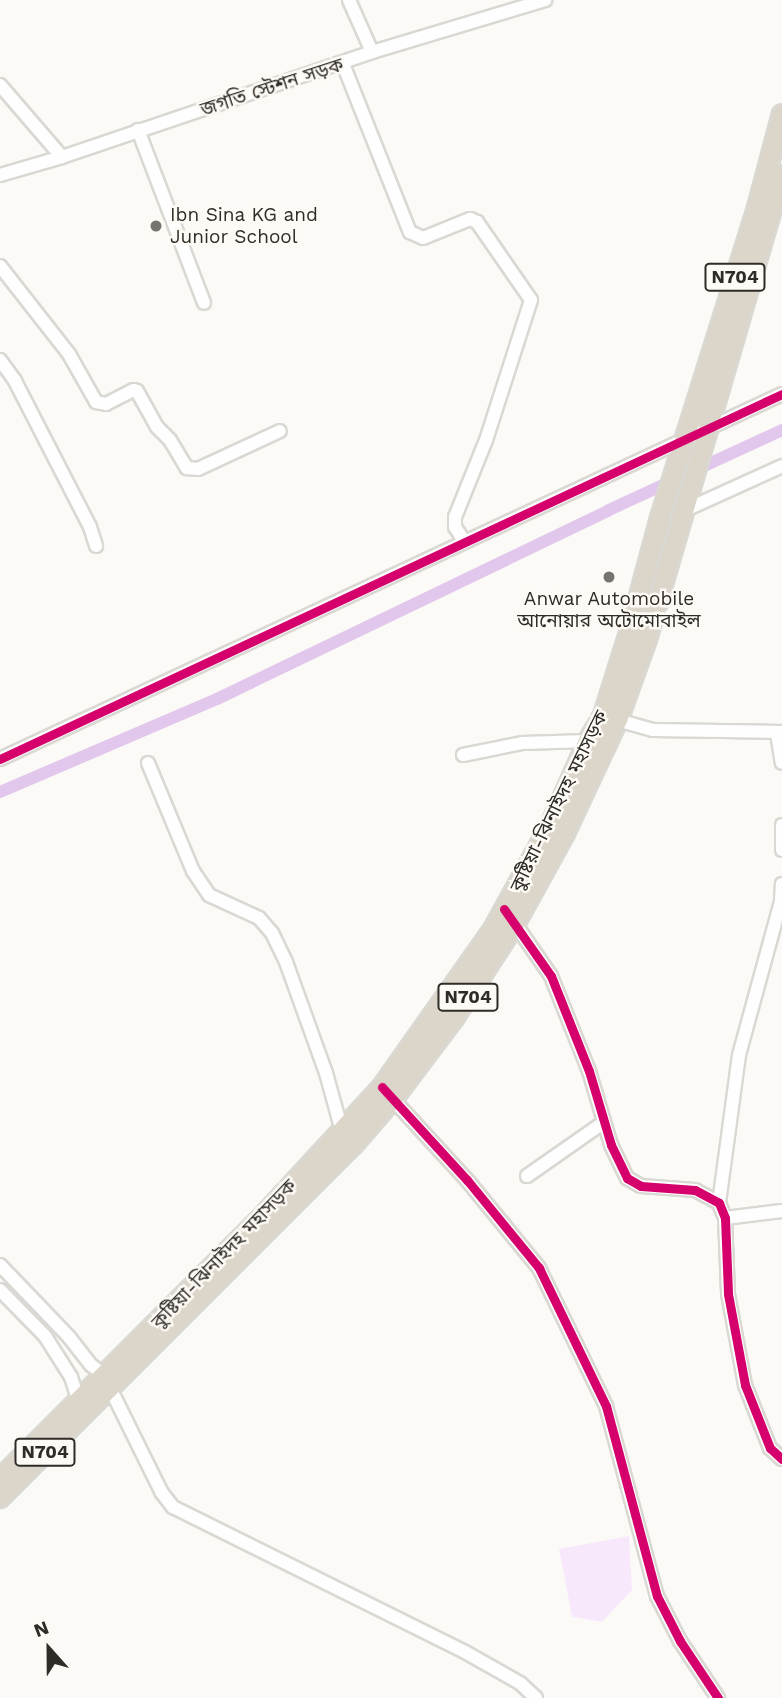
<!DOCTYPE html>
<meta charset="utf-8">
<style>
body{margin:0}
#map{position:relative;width:782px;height:1698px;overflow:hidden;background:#fcfaf7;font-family:"Work Sans","Noto Sans Bengali",sans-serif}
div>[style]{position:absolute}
.green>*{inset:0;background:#f7e9fb}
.canal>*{height:12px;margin:-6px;padding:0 6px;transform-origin:6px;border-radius:6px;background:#e1c7ec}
.roads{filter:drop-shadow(2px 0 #dad8d3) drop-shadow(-2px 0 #dad8d3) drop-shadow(0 2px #dad8d3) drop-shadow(0 -2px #dad8d3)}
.minor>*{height:12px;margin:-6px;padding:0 6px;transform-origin:6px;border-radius:6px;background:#fffefe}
.highway>*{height:18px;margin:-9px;padding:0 9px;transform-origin:9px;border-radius:9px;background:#dcd5c9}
.cycleway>*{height:9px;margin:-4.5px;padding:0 4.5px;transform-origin:4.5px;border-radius:4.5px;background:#d6006c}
.dots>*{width:19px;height:19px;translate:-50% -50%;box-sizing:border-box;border:4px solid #fefaf5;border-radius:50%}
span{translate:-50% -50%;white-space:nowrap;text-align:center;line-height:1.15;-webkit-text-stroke:5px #fefaf5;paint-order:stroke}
.shield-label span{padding:2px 5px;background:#fefaf5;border:2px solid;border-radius:5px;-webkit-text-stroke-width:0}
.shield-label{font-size:18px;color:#2f2c27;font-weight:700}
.street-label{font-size:19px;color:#2f2c27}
.poi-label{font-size:19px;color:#2f2c27}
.left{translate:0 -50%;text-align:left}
.north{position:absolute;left:14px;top:1614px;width:70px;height:70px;-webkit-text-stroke:5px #fefaf5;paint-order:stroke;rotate:339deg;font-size:19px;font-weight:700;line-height:28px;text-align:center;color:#2f2c27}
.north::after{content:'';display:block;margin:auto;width:24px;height:32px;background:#2f2c27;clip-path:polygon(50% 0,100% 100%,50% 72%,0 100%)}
</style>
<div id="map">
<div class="green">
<div style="clip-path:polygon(629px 1536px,632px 1590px,602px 1622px,572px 1617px,559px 1549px)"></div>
</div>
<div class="canal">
<div style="left:0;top:792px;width:236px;rotate:-23.2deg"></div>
<div style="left:217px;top:699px;width:435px;rotate:-25.7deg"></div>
<div style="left:609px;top:510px;width:191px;rotate:-24.8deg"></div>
</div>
<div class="roads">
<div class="minor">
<div style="left:349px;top:0;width:57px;rotate:66.1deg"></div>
<div style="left:343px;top:64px;width:181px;rotate:68.3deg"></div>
<div style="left:410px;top:232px;width:14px;rotate:25deg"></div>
<div style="left:423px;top:238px;width:51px;rotate:-22deg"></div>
<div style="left:470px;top:219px;width:8px;rotate:23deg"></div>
<div style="left:477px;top:222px;width:95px;rotate:55.3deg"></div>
<div style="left:531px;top:300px;width:147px;rotate:107.8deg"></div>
<div style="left:486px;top:440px;width:83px;rotate:111.9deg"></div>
<div style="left:455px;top:517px;width:10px;rotate:90deg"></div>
<div style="left:455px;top:527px;width:17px;rotate:57deg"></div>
<div style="left:0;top:85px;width:95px;rotate:49.3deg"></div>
<div style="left:138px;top:130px;width:185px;rotate:69.1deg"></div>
<div style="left:0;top:175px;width:65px;rotate:-16.2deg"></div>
<div style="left:62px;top:157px;width:327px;rotate:-18.7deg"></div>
<div style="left:372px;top:52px;width:181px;rotate:-16.7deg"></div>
<div style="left:0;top:266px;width:112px;rotate:51.9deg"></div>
<div style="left:69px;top:354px;width:55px;rotate:60.6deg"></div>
<div style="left:96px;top:402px;width:10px;rotate:11deg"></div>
<div style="left:106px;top:404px;width:31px;rotate:-27deg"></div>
<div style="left:134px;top:390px;width:3px;rotate:18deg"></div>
<div style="left:137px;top:391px;width:41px;rotate:60.9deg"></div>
<div style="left:157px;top:427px;width:18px;rotate:45deg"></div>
<div style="left:170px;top:440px;width:33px;rotate:59deg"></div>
<div style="left:187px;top:468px;width:11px;rotate:5deg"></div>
<div style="left:198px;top:469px;width:90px;rotate:-24.9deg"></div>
<div style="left:0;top:360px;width:26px;rotate:54deg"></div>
<div style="left:15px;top:381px;width:164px;rotate:62.8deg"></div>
<div style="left:90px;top:527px;width:20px;rotate:72deg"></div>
<div style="left:683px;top:511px;width:109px;rotate:-24.4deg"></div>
<div style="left:610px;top:718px;width:45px;rotate:15.6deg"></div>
<div style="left:653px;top:730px;width:129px;rotate:0.9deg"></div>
<div style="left:777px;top:733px;width:30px;rotate:81deg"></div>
<div style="left:463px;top:755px;width:60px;rotate:-11.5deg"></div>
<div style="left:522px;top:743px;width:66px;rotate:-1.7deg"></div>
<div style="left:0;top:759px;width:863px;rotate:-25.02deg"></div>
<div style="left:148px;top:763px;width:117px;rotate:67.4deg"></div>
<div style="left:193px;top:871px;width:29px;rotate:56deg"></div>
<div style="left:209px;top:895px;width:55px;rotate:24.7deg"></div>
<div style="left:259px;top:918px;width:20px;rotate:49deg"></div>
<div style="left:272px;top:933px;width:32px;rotate:64deg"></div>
<div style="left:286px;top:962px;width:118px;rotate:70.2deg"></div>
<div style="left:326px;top:1073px;width:60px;rotate:74.6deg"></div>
<div style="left:782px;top:825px;width:25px;rotate:90deg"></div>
<div style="left:511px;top:918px;width:70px;rotate:55.4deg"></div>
<div style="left:551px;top:976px;width:102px;rotate:68.2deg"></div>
<div style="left:589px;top:1071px;width:77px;rotate:73.4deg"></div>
<div style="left:611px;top:1145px;width:37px;rotate:64deg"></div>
<div style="left:627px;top:1178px;width:16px;rotate:30deg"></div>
<div style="left:641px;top:1186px;width:54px;rotate:4.2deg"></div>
<div style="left:695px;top:1190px;width:27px;rotate:28deg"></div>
<div style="left:719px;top:1203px;width:16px;rotate:68deg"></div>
<div style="left:725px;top:1218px;width:76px;rotate:87.7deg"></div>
<div style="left:728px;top:1294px;width:93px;rotate:79.4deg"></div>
<div style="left:745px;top:1385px;width:68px;rotate:68.4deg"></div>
<div style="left:770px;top:1448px;width:16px;rotate:43deg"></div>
<div style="left:389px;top:1095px;width:115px;rotate:47.5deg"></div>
<div style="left:467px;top:1180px;width:114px;rotate:50.7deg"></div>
<div style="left:539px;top:1268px;width:153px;rotate:64.1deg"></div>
<div style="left:606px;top:1406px;width:197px;rotate:75deg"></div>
<div style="left:657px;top:1596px;width:51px;rotate:62.9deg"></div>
<div style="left:680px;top:1641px;width:69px;rotate:56.3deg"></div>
<div style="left:527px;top:1176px;width:94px;rotate:-35deg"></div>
<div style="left:719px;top:1203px;width:149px;rotate:-82.3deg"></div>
<div style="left:739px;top:1055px;width:160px;rotate:-74.7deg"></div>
<div style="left:781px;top:901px;width:17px;rotate:-87deg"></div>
<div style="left:725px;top:1218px;width:57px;rotate:-7deg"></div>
<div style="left:0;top:1265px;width:100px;rotate:46.2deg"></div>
<div style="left:69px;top:1337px;width:36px;rotate:52deg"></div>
<div style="left:91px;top:1365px;width:16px;rotate:38deg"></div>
<div style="left:0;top:1290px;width:64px;rotate:45.6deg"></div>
<div style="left:45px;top:1336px;width:49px;rotate:57.6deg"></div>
<div style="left:71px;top:1377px;width:25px;rotate:72deg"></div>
<div style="left:110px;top:1388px;width:117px;rotate:63.7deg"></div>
<div style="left:162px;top:1493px;width:18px;rotate:52deg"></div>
<div style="left:173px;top:1507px;width:326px;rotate:26.4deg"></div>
<div style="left:465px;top:1652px;width:63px;rotate:29.4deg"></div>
<div style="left:520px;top:1683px;width:22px;rotate:43deg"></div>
</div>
<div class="highway">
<div style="left:0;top:1479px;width:373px;rotate:-45deg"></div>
<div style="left:264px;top:1215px;width:174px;rotate:-47.3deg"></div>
<div style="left:382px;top:1087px;width:194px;rotate:-54.8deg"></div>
<div style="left:494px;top:928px;width:119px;rotate:-61.3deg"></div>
<div style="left:551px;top:824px;width:91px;rotate:-66deg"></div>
<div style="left:588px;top:741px;width:29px;rotate:-59deg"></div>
<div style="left:603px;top:716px;width:90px;rotate:-72.6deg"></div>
<div style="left:630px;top:630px;width:116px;rotate:-75deg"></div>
<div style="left:660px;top:518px;width:325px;rotate:-72.6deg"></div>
<div style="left:757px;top:208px;width:97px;rotate:-75.1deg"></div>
<div style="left:0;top:1498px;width:499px;rotate:-45deg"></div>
<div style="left:353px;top:1145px;width:61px;rotate:-49deg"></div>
<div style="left:393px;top:1099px;width:101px;rotate:-53deg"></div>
<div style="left:454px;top:1018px;width:112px;rotate:-57deg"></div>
<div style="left:515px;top:924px;width:104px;rotate:-61.2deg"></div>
<div style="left:565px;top:833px;width:125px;rotate:-64.9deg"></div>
<div style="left:618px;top:720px;width:86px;rotate:-70.3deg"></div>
<div style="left:647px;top:639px;width:483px;rotate:-73.8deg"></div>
</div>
</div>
<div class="cycleway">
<div style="left:0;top:759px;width:863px;rotate:-25.02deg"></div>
<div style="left:504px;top:909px;width:82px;rotate:55deg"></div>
<div style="left:551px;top:976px;width:102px;rotate:68.2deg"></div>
<div style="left:589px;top:1071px;width:77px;rotate:73.4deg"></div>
<div style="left:611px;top:1145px;width:37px;rotate:64deg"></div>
<div style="left:627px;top:1178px;width:16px;rotate:30deg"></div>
<div style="left:641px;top:1186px;width:54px;rotate:4.2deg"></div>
<div style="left:695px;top:1190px;width:27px;rotate:28deg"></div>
<div style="left:719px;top:1203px;width:16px;rotate:68deg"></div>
<div style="left:725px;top:1218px;width:76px;rotate:87.7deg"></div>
<div style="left:728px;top:1294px;width:93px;rotate:79.4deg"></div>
<div style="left:745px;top:1385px;width:68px;rotate:68.4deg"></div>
<div style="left:770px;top:1448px;width:16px;rotate:43deg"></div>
<div style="left:382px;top:1087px;width:126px;rotate:47.6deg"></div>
<div style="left:467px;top:1180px;width:114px;rotate:50.7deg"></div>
<div style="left:539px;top:1268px;width:153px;rotate:64.1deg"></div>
<div style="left:606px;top:1406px;width:197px;rotate:75deg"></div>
<div style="left:657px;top:1596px;width:51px;rotate:62.9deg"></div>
<div style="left:680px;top:1641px;width:69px;rotate:56.3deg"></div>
</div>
<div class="dots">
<div style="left:156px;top:226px;background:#777470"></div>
<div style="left:609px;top:577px;background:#777470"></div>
</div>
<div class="shield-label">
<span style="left:735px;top:277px">N704</span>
<span style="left:468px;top:997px">N704</span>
<span style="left:45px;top:1452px">N704</span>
</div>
<div class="street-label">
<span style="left:272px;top:87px;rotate:-18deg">জগতি স্টেশন সড়ক</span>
<span style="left:559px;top:801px;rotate:-64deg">কুষ্টিয়া-ঝিনাইদহ মহাসড়ক</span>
<span style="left:224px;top:1254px;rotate:-46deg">কুষ্টিয়া-ঝিনাইদহ মহাসড়ক</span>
</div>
<div class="poi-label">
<span class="left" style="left:170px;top:226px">Ibn Sina KG and<br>Junior School</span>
<span style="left:609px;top:610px">Anwar Automobile<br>আনোয়ার অটোমোবাইল</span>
</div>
<div class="north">N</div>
</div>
